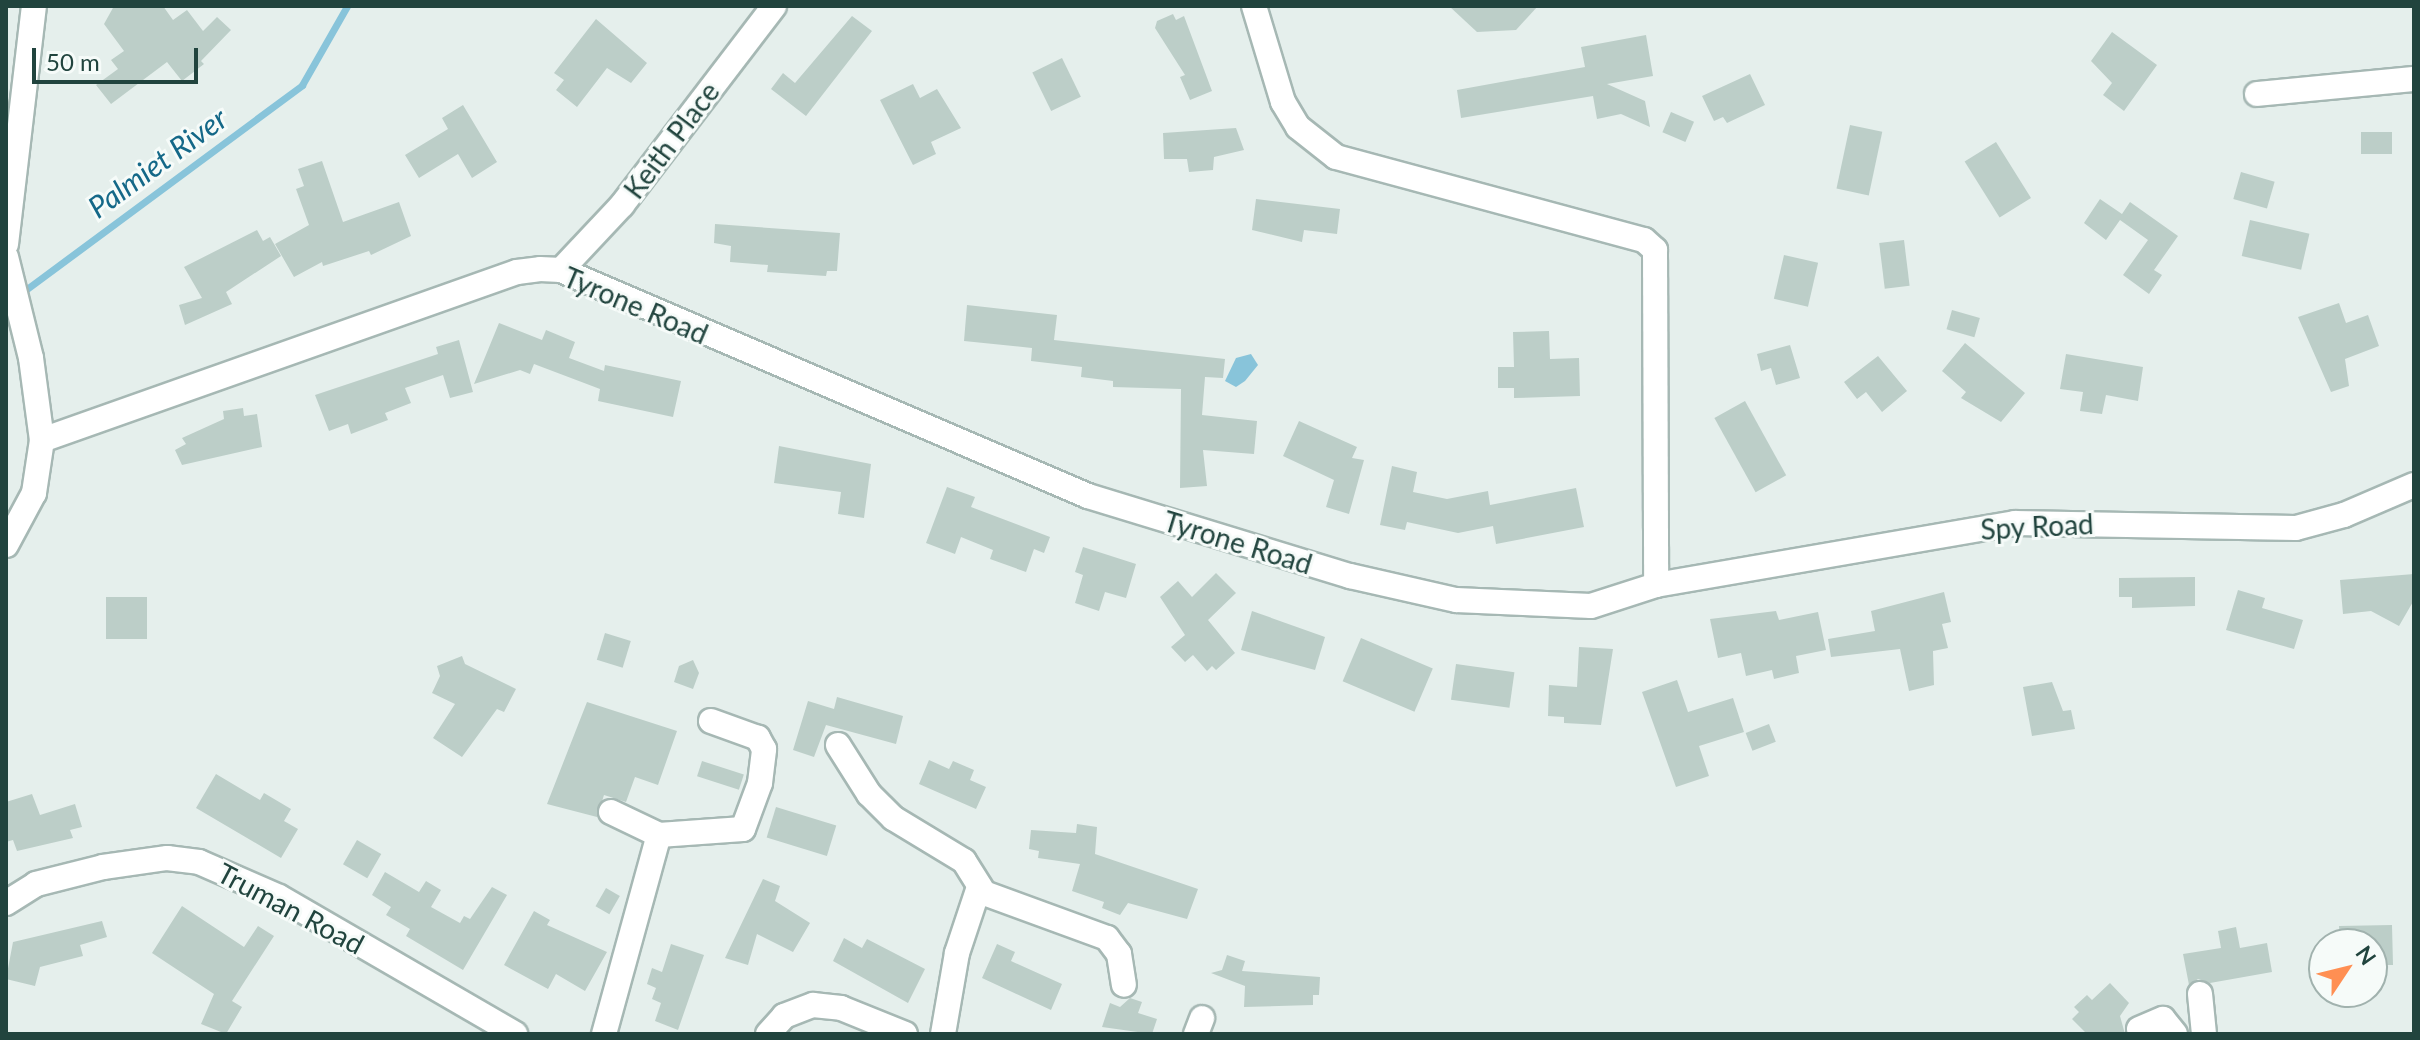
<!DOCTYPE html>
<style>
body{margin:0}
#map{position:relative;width:2420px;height:1040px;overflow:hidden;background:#e5efec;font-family:Lato,sans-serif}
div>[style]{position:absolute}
.water>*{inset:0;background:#88c4da}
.stream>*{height:7px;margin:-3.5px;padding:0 3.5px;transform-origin:3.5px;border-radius:3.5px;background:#88c4da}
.building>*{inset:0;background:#bccec8;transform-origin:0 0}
.roads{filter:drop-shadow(2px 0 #a6b8b4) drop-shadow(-2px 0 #a6b8b4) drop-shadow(0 2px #a6b8b4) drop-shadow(0 -2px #a6b8b4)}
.minor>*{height:24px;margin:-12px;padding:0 12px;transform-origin:12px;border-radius:12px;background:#fff}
span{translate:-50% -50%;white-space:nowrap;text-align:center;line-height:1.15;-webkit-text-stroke:6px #f6fbf9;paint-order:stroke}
.street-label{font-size:28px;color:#21443e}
.water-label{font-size:30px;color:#146888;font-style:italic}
.frame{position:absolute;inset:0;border:8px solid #21443e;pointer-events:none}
.north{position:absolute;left:2308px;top:928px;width:80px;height:80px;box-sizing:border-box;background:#f6fbf9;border:2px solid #a1b2ae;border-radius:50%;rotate:55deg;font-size:22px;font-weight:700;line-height:32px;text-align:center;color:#21443e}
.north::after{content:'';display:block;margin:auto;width:28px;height:36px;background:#ff8f53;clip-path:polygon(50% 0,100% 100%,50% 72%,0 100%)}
.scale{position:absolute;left:32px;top:48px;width:166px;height:36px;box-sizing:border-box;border:4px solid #21443e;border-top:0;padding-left:10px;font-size:24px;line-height:28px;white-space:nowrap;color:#21443e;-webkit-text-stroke:6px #f6fbf9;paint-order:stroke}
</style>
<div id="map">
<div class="water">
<div style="clip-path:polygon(1251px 354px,1258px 365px,1245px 381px,1236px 387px,1225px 381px,1236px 358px)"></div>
</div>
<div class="stream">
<div style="left:20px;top:294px;width:351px;rotate:-36.5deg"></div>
<div style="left:302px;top:85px;width:91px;rotate:-60.3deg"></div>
</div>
<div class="building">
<div style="clip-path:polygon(114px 6px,163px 6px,173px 20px,187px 10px,203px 31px,217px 17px,231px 30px,201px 61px,204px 64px,182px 81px,167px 62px,111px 104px,96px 85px,118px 69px,111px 60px,124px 51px,104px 24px)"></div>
<div style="clip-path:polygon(1449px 6px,1538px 6px,1516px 30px,1477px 32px)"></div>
<div style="clip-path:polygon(1173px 14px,1176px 20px,1184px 16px,1212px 91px,1190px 100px,1180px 77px,1185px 75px,1155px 28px,1157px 21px)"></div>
<div style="clip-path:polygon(852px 16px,872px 31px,806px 116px,771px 89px,783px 73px,795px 83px)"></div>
<div style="clip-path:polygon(596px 19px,647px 63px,631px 83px,607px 68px,577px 107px,556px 90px,564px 80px,554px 73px)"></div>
<div style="clip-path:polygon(2112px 32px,2157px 65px,2124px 111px,2103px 95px,2112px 83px,2091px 61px)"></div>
<div style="clip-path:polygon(1646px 35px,1653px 76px,1607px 84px,1645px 101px,1650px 127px,1621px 114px,1597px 119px,1593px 96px,1461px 118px,1457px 90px,1585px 67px,1581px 47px)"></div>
<div style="left:1062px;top:58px;width:43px;height:33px;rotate:64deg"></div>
<div style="clip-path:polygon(1750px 74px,1765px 105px,1727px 123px,1723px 117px,1714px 121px,1702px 96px)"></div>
<div style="clip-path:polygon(913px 84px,920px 98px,937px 89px,961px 128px,931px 142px,936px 154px,913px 165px,880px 100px)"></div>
<div style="clip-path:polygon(463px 105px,497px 162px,472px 178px,458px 154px,419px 178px,405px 155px,448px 129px,442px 118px)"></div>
<div style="left:1671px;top:112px;width:25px;height:22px;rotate:23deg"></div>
<div style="left:1850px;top:125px;width:33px;height:65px;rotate:12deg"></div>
<div style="clip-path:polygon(1236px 128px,1244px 150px,1214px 157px,1213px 170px,1189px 172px,1187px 159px,1164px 159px,1163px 133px)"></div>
<div style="left:2361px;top:132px;width:31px;height:22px"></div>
<div style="left:1996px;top:142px;width:66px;height:37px;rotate:58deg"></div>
<div style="clip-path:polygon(322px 161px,343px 222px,399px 202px,411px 236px,371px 255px,369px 251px,323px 266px,322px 262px,294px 277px,275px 244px,309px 225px,296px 189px,304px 186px,298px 169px)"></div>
<div style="left:2241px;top:172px;width:35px;height:28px;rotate:16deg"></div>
<div style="clip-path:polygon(1256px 199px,1340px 209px,1337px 234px,1304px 230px,1302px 242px,1252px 230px)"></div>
<div style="clip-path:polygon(2100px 199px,2122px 214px,2130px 202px,2178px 236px,2154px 270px,2162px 275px,2149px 294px,2123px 275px,2148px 240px,2120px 220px,2106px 240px,2084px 223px)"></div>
<div style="left:2250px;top:220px;width:61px;height:37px;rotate:13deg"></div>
<div style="clip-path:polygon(715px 224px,840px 233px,837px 271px,827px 271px,826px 276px,767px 272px,768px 265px,730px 262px,731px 246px,714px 243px)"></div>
<div style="clip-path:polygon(257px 230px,263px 241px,270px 237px,281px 256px,226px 292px,232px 304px,185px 325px,179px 305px,202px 298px,184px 267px)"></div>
<div style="left:1904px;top:240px;width:46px;height:25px;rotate:83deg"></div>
<div style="left:1784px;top:255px;width:35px;height:45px;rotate:13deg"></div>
<div style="clip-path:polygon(2339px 303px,2346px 323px,2368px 315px,2379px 346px,2345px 359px,2349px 386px,2331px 392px,2298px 317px)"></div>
<div style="clip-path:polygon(967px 305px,1057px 315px,1054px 340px,1225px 359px,1223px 378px,1205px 377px,1202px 415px,1257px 421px,1254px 454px,1203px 450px,1207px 486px,1180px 488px,1181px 389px,1113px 387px,1113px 381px,1081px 377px,1082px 367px,1031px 361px,1032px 348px,964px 341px)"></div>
<div style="left:1952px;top:310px;width:29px;height:20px;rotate:16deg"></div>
<div style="clip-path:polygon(499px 323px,542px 340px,546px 330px,575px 342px,569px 358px,604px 371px,605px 365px,681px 381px,673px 417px,598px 401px,600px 389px,534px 364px,530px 374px,520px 370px,474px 384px)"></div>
<div style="clip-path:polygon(1549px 331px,1550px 359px,1579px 358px,1580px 396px,1514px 398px,1514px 388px,1498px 388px,1498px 367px,1514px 367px,1513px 332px)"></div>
<div style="clip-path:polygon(459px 340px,473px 392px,450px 398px,443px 375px,405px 388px,411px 403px,385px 413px,388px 420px,351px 434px,348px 424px,329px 431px,315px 395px,438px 354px,436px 347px)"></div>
<div style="clip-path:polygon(1965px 343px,2025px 393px,2001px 422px,1961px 398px,1966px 392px,1942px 371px)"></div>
<div style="clip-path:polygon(1790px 345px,1800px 378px,1776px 385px,1771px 368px,1761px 371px,1757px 354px)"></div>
<div style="clip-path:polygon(2066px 354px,2143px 367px,2138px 401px,2106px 395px,2102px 414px,2080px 411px,2083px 392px,2060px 389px)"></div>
<div style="clip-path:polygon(1878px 356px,1907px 391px,1882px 412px,1866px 392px,1857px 399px,1844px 382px)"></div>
<div style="left:1745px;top:401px;width:85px;height:35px;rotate:61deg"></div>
<div style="clip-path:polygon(243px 408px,244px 416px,257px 414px,262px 447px,182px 465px,175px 450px,186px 444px,182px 438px,224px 419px,223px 411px)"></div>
<div style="clip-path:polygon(1299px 421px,1357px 447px,1352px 458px,1364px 460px,1349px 514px,1326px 507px,1334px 480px,1283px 456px)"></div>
<div style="clip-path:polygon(779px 446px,871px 464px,864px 518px,838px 514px,841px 492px,774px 483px)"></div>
<div style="clip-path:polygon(1392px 466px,1417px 472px,1413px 492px,1447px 499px,1488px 491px,1490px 505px,1576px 488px,1584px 527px,1496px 544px,1493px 526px,1458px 533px,1407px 522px,1405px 530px,1380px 525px)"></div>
<div style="clip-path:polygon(947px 487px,975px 497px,971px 507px,1050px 537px,1044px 553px,1034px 549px,1026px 572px,990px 559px,993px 550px,961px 537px,955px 554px,926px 543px)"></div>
<div style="clip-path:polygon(1083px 547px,1136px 564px,1126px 598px,1105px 592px,1099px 611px,1075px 603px,1083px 575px,1075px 572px)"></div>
<div style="clip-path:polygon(1216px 573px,1236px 593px,1208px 620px,1235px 653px,1216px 670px,1212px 666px,1207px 671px,1193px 655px,1185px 662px,1171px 647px,1185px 635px,1160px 597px,1178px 581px,1192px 597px)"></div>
<div style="clip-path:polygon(2414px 574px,2414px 600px,2399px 626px,2371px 611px,2343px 614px,2340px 580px)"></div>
<div style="clip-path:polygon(2195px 577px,2195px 606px,2132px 608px,2132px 597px,2119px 597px,2119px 578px)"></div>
<div style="clip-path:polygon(2238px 590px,2265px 598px,2262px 608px,2303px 620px,2294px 649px,2226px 630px)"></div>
<div style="clip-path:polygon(1944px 592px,1951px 622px,1942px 624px,1948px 648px,1933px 651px,1934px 685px,1909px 691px,1900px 649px,1831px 657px,1828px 639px,1875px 631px,1871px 611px)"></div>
<div style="left:106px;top:597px;width:41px;height:42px"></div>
<div style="clip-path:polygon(1252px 611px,1325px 637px,1315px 670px,1241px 650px)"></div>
<div style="clip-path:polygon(1776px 611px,1779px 620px,1818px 612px,1826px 650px,1796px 656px,1799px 673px,1774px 679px,1772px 670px,1746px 676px,1741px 653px,1718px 658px,1710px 619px)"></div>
<div style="left:605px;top:633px;width:27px;height:28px;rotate:17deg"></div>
<div style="left:1361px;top:638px;width:78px;height:47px;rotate:23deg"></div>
<div style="clip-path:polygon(1579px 647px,1613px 649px,1601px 725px,1564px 723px,1564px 717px,1548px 716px,1549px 685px,1577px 687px)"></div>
<div style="clip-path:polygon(462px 656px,465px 664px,516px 689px,504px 712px,497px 709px,462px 757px,433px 738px,455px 704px,432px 693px,440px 676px,437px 666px)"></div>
<div style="clip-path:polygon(693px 660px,699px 673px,693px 689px,674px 682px,679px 666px)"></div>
<div style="left:1456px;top:664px;width:59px;height:36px;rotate:8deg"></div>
<div style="clip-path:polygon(1677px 680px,1688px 712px,1733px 698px,1744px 732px,1699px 746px,1709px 776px,1676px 787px,1642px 692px)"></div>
<div style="clip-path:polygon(2052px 682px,2063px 711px,2071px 710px,2075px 729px,2032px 736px,2023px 687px)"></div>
<div style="clip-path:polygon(837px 697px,903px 716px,896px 744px,826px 725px,814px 757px,793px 750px,808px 701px,834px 709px)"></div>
<div style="clip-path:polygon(587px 702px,677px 731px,658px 785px,635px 777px,626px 802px,604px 795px,597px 817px,547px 804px)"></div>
<div style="left:1769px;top:724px;width:19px;height:25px;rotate:69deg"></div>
<div style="clip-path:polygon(929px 760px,949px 769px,953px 761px,974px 770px,970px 780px,986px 787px,976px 809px,919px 784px)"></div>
<div style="left:702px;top:761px;width:44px;height:16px;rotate:18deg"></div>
<div style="clip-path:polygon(216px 774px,260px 800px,264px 793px,291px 809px,284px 821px,298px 829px,281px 858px,196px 808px)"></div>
<div style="clip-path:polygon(32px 794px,40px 815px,75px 804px,82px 827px,70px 830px,73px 838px,17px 851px,13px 840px,6px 842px,6px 802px)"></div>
<div style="left:776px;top:807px;width:63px;height:32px;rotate:17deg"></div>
<div style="clip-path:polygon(1077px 824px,1097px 827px,1095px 854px,1198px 889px,1187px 919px,1128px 903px,1120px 915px,1102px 908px,1104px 902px,1072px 891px,1080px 864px,1038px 858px,1039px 851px,1029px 849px,1031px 830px,1076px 833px)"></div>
<div style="left:357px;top:840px;width:28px;height:28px;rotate:30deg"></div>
<div style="clip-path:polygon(385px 872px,419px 892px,426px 881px,441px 890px,431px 907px,460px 923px,464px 916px,470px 919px,492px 887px,507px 895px,463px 970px,406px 936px,410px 929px,386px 915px,391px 907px,372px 895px)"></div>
<div style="clip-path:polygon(763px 879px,780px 886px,775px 901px,810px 923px,793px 952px,757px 934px,748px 965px,725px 958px)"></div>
<div style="left:606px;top:888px;width:16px;height:21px;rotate:30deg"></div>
<div style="clip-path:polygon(182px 906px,244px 947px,258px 926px,274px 936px,232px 1001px,242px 1007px,226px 1034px,201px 1024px,214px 994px,152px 953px)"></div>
<div style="clip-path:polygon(534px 911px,550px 920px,547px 925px,607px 952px,585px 991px,556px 974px,548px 989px,504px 965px)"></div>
<div style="clip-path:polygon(102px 921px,107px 937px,80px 945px,83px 956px,40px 967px,35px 986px,6px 979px,13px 942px)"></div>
<div style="clip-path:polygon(2392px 925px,2393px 965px,2372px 965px,2372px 944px,2340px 944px,2339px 926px)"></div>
<div style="clip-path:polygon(2236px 927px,2240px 948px,2267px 943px,2272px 972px,2210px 983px,2198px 979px,2189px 985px,2183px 954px,2221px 948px,2218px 931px)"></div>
<div style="clip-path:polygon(844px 938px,862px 948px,867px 939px,925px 969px,908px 1003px,833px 961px)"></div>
<div style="clip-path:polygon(671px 944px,704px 955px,678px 1030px,655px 1021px,661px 1003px,652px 999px,656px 988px,647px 984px,652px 968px,662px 972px)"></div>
<div style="clip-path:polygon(997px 944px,1015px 952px,1011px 961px,1062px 984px,1051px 1010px,982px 978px)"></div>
<div style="clip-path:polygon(1227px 955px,1245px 961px,1242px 971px,1320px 977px,1319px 995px,1313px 995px,1313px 1005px,1244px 1007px,1245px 986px,1211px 973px,1222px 970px)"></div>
<div style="clip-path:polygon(2110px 983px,2129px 1003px,2120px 1016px,2125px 1034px,2087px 1034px,2072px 1019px,2079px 1012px,2074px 1007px,2087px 995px,2092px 1000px)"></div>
<div style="clip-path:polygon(1130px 998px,1142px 1002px,1138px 1013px,1157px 1019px,1152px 1034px,1102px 1027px,1110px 1003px,1120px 1007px)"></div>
</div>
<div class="roads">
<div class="minor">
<div style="left:1254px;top:6px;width:100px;rotate:73.2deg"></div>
<div style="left:1283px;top:102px;width:29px;rotate:59deg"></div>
<div style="left:1298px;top:127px;width:48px;rotate:38.3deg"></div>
<div style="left:1336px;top:157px;width:319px;rotate:15.1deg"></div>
<div style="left:1644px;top:240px;width:15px;rotate:42deg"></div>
<div style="left:1655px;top:250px;width:335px;rotate:89.8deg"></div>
<div style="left:2257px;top:94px;width:158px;rotate:-5.5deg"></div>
<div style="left:6px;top:244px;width:240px;rotate:-83.3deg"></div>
<div style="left:6px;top:257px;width:104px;rotate:76.1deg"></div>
<div style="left:31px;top:358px;width:83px;rotate:82.4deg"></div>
<div style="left:42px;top:440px;width:54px;rotate:98.6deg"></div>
<div style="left:34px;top:493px;width:59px;rotate:118.3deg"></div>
<div style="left:561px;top:270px;width:89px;rotate:-46.8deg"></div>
<div style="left:622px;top:205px;width:250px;rotate:-52.6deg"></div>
<div style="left:42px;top:440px;width:504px;rotate:-19.48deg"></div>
<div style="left:517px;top:272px;width:23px;rotate:-7deg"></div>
<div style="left:540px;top:269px;width:21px;rotate:3deg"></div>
<div style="left:561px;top:270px;width:573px;rotate:23.21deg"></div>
<div style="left:1088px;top:496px;width:274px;rotate:17deg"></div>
<div style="left:1350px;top:576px;width:109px;rotate:12.8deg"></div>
<div style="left:1456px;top:600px;width:135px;rotate:2.5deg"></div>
<div style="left:1591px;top:606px;width:68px;rotate:-17.9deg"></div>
<div style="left:1656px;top:585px;width:364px;rotate:-9.8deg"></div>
<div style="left:2015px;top:523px;width:281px;rotate:1deg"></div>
<div style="left:2296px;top:528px;width:50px;rotate:-15.2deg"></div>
<div style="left:2344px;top:515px;width:76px;rotate:-23.2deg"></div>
<div style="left:838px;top:745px;width:58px;rotate:57.7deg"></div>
<div style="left:869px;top:794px;width:34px;rotate:45deg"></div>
<div style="left:893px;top:818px;width:83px;rotate:31.2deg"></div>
<div style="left:964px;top:861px;width:38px;rotate:58deg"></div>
<div style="left:984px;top:893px;width:131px;rotate:20.1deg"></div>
<div style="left:1107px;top:938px;width:20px;rotate:53deg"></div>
<div style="left:1119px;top:954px;width:31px;rotate:81deg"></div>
<div style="left:611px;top:812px;width:53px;rotate:25.6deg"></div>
<div style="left:659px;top:835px;width:84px;rotate:-4.1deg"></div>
<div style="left:743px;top:829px;width:49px;rotate:-69.7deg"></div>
<div style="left:760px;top:783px;width:34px;rotate:-83deg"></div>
<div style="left:764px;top:749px;width:13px;rotate:-119deg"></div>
<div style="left:758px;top:738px;width:50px;rotate:-160.1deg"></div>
<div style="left:6px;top:903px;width:36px;rotate:-32deg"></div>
<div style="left:36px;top:884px;width:69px;rotate:-14.2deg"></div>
<div style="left:103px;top:867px;width:65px;rotate:-8deg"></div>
<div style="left:167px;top:858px;width:32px;rotate:7deg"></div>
<div style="left:199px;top:862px;width:87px;rotate:23.6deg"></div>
<div style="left:279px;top:897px;width:273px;rotate:30.1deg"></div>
<div style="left:2200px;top:994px;width:40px;rotate:84.3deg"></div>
<div style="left:2139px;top:1029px;width:26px;rotate:-23deg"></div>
<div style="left:2163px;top:1019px;width:19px;rotate:51deg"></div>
<div style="left:604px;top:1034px;width:206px;rotate:-74.6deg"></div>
<div style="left:768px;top:1034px;width:24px;rotate:-48deg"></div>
<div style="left:784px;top:1016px;width:31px;rotate:-21deg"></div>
<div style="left:813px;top:1005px;width:28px;rotate:6deg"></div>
<div style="left:841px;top:1008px;width:69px;rotate:22.1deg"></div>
<div style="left:943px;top:1034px;width:82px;rotate:-80.2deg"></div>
<div style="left:957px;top:953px;width:70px;rotate:-71.6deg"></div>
<div style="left:1196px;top:1034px;width:17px;rotate:-69deg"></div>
</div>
</div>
<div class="street-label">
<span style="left:671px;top:140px;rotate:-53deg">Keith Place</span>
<span style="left:636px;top:305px;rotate:23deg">Tyrone Road</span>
<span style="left:2037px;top:526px;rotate:-3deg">Spy Road</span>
<span style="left:1238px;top:542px;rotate:17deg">Tyrone Road</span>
<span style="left:291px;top:908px;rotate:28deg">Truman Road</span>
</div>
<div class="water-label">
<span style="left:157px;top:162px;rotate:-36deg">Palmiet River</span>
</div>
<div class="frame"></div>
<div class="north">N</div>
<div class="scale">50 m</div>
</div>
